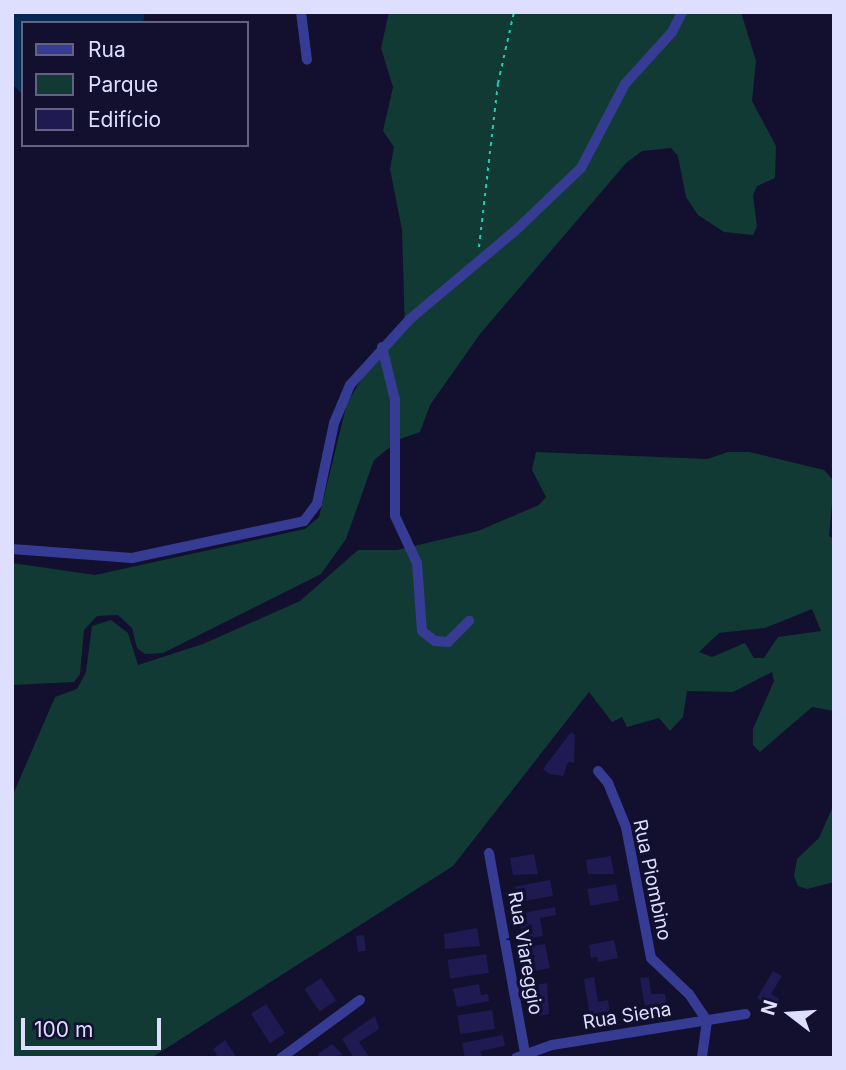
<!DOCTYPE html>
<meta charset="utf-8">
<style>
body{margin:0}
#map{position:relative;width:846px;height:1070px;overflow:hidden;background:#120f2f;font-family:Inter,sans-serif}
div>[style]{position:absolute}
.green>*{inset:0;background:#123a35}
.water>*{inset:0;background:#062952}
.building>*{inset:0;background:#201a52;transform-origin:0 0}
.path>*{height:2px;margin-top:-1px;transform-origin:0;background:repeating-linear-gradient(90deg,#25ccb2 0 3.5px,transparent 0 8.5px)}
.minor>*{height:10px;margin:-5px;padding:0 5px;transform-origin:5px;border-radius:5px;background:#363c93}
span{translate:-50% -50%;white-space:nowrap;text-align:center;line-height:1.15;-webkit-text-stroke:7px #120f2f;paint-order:stroke}
.street-label{font-size:19px;color:#dedeff}
.frame{position:absolute;inset:0;border:14px solid #dedeff;pointer-events:none}
.legend{position:absolute;left:21px;top:21px;width:228px;height:126px;box-sizing:border-box;background:#120f2f;border:2px solid #646282;margin:0;padding:9px 12px;list-style:none;font-size:21px;color:#dedeff}
.legend li{display:flex;align-items:center;gap:14px;height:35px}
.legend b{width:35px;border:2px solid #646282}
.north{position:absolute;left:755px;top:979px;width:70px;height:70px;-webkit-text-stroke:5px #120f2f;paint-order:stroke;rotate:287deg;font-size:19px;font-weight:700;line-height:28px;text-align:center;color:#dedeff}
.north::after{content:'';display:block;margin:auto;width:24px;height:32px;background:#dedeff;clip-path:polygon(50% 0,100% 100%,50% 72%,0 100%)}
.scale{position:absolute;left:21px;top:1018px;width:140px;height:32px;box-sizing:border-box;border:4px solid #dedeff;border-top:0;padding-left:9px;font-size:21px;line-height:24px;white-space:nowrap;color:#dedeff;-webkit-text-stroke:5px #120f2f;paint-order:stroke}
</style>
<div id="map">
<div class="green">
<div style="clip-path:polygon(389px 12px,741px 12px,756px 61px,752px 101px,776px 146px,775px 178px,757px 186px,753px 195px,757px 226px,753px 235px,724px 232px,698px 215px,686px 197px,678px 156px,671px 148px,642px 151px,626px 163px,480px 334px,430px 405px,420px 432px,400px 439px,374px 460px,346px 539px,321px 574px,163px 653px,145px 654px,137px 648px,132px 628px,118px 615px,97px 616px,84px 630px,80px 674px,74px 682px,12px 685px,12px 563px,95px 575px,305px 529px,319px 517px,347px 403px,368px 369px,405px 330px,402px 230px,390px 169px,394px 147px,383px 131px,393px 87px,381px 48px)"></div>
<div style="clip-path:polygon(evenodd,536px 452px,707px 459px,728px 452px,749px 452px,824px 470px,834px 481px,829px 536px,834px 539px,834px 711px,812px 707px,760px 752px,753px 745px,753px 729px,774px 681px,772px 672px,733px 692px,687px 691px,683px 717px,670px 731px,659px 718px,627px 727px,622px 717px,612px 722px,589px 692px,453px 866px,151px 1058px,12px 1058px,12px 797px,55px 697px,77px 689px,86px 672px,92px 626px,111px 620px,128px 633px,138px 665px,203px 644px,300px 601px,358px 550px,397px 550px,478px 531px,539px 505px,546px 497px,532px 470px,536px 452px,812px 609px,821px 631px,778px 637px,764px 658px,754px 658px,745px 643px,712px 657px,699px 652px,719px 633px,765px 628px,812px 609px)"></div>
<div style="clip-path:polygon(834px 804px,834px 882px,807px 889px,798px 886px,794px 876px,797px 859px,819px 838px)"></div>
</div>
<div class="water">
<div style="clip-path:polygon(12px 12px,145px 12px,143px 23px,23px 23px,23px 95px,12px 84px)"></div>
</div>
<div class="building">
<div style="clip-path:polygon(571px 732px,575px 735px,574px 763px,568px 762px,563px 776px,549px 774px,543px 769px)"></div>
<div style="clip-path:polygon(534px 854px,538px 874px,513px 875px,510px 858px)"></div>
<div style="clip-path:polygon(611px 856px,614px 874px,588px 874px,586px 860px)"></div>
<div style="left:550px;top:880px;width:16px;height:36px;rotate:79deg"></div>
<div style="left:616px;top:884px;width:17px;height:29px;rotate:80deg"></div>
<div style="clip-path:polygon(555px 907px,556px 915px,540px 918px,543px 936px,523px 939px,518px 914px)"></div>
<div style="clip-path:polygon(477px 928px,480px 946px,445px 949px,444px 934px)"></div>
<div style="left:364px;top:935px;width:16px;height:8px;rotate:83deg"></div>
<div style="clip-path:polygon(614px 940px,618px 958px,598px 962px,597px 957px,591px 958px,589px 945px)"></div>
<div style="clip-path:polygon(545px 944px,550px 968px,530px 972px,528px 963px,536px 956px,527px 954px,526px 947px)"></div>
<div style="left:486px;top:954px;width:19px;height:39px;rotate:81deg"></div>
<div style="clip-path:polygon(773px 971px,782px 976px,771px 994px,779px 999px,773px 1008px,757px 998px)"></div>
<div style="clip-path:polygon(594px 977px,598px 1002px,608px 1000px,611px 1019px,591px 1023px,584px 979px)"></div>
<div style="clip-path:polygon(649px 977px,651px 994px,665px 994px,667px 1009px,646px 1013px,640px 978px)"></div>
<div style="left:321px;top:978px;width:27px;height:20px;rotate:56deg"></div>
<div style="clip-path:polygon(547px 983px,549px 1014px,540px 1016px,538px 1008px,533px 1009px,532px 1001px,536px 1000px,529px 986px)"></div>
<div style="clip-path:polygon(479px 984px,481px 995px,488px 994px,489px 1001px,457px 1007px,453px 989px)"></div>
<div style="left:266px;top:1004px;width:35px;height:18px;rotate:57deg"></div>
<div style="left:492px;top:1010px;width:19px;height:35px;rotate:81deg"></div>
<div style="clip-path:polygon(375px 1016px,379px 1029px,359px 1042px,370px 1058px,354px 1058px,342px 1039px)"></div>
<div style="clip-path:polygon(503px 1035px,505px 1046px,480px 1051px,482px 1058px,465px 1058px,462px 1043px)"></div>
<div style="clip-path:polygon(225px 1040px,237px 1058px,213px 1058px,217px 1055px,213px 1049px)"></div>
<div style="clip-path:polygon(332px 1044px,343px 1055px,321px 1058px,318px 1054px)"></div>
</div>
<div class="path">
<div style="left:479px;top:247px;width:165px;rotate:-83.4deg"></div>
<div style="left:498px;top:83px;width:73px;rotate:-77.3deg"></div>
</div>
<div class="minor">
<div style="left:301px;top:12px;width:48px;rotate:82.9deg"></div>
<div style="left:382px;top:347px;width:55px;rotate:76.2deg"></div>
<div style="left:395px;top:400px;width:116px;rotate:90deg"></div>
<div style="left:395px;top:516px;width:52px;rotate:64.9deg"></div>
<div style="left:417px;top:563px;width:68px;rotate:85.8deg"></div>
<div style="left:422px;top:631px;width:16px;rotate:38deg"></div>
<div style="left:435px;top:641px;width:13px;rotate:4deg"></div>
<div style="left:448px;top:642px;width:30px;rotate:-45deg"></div>
<div style="left:12px;top:549px;width:120px;rotate:4.3deg"></div>
<div style="left:132px;top:558px;width:176px;rotate:-12.1deg"></div>
<div style="left:304px;top:521px;width:21px;rotate:-53deg"></div>
<div style="left:317px;top:504px;width:83px;rotate:-78.1deg"></div>
<div style="left:334px;top:423px;width:41px;rotate:-67.2deg"></div>
<div style="left:350px;top:385px;width:89px;rotate:-47.7deg"></div>
<div style="left:410px;top:319px;width:137px;rotate:-40deg"></div>
<div style="left:515px;top:231px;width:91px;rotate:-43.7deg"></div>
<div style="left:581px;top:168px;width:95px;rotate:-62.4deg"></div>
<div style="left:625px;top:84px;width:70px;rotate:-47.9deg"></div>
<div style="left:672px;top:32px;width:22px;rotate:-63deg"></div>
<div style="left:598px;top:771px;width:16px;rotate:50deg"></div>
<div style="left:608px;top:783px;width:48px;rotate:67.8deg"></div>
<div style="left:626px;top:827px;width:133px;rotate:79.2deg"></div>
<div style="left:651px;top:958px;width:52px;rotate:43.5deg"></div>
<div style="left:689px;top:994px;width:32px;rotate:56deg"></div>
<div style="left:707px;top:1021px;width:37px;rotate:98deg"></div>
<div style="left:489px;top:853px;width:208px;rotate:79.8deg"></div>
<div style="left:281px;top:1058px;width:98px;rotate:-36.3deg"></div>
<div style="left:516px;top:1058px;width:38px;rotate:-20deg"></div>
<div style="left:552px;top:1045px;width:196px;rotate:-9.1deg"></div>
</div>
<div class="street-label">
<span style="left:652px;top:880px;rotate:78deg">Rua Piombino</span>
<span style="left:525px;top:953px;rotate:80deg">Rua Viareggio</span>
<span style="left:627px;top:1016px;rotate:-9deg">Rua Siena</span>
</div>
<div class="frame"></div>
<ul class="legend">
<li><b style="height:9px;background:#363c93"></b>Rua</li>
<li><b style="height:19px;background:#123a35"></b>Parque</li>
<li><b style="height:19px;background:#201a52"></b>Edifício</li>
</ul>
<div class="north">N</div>
<div class="scale">100 m</div>
</div>
